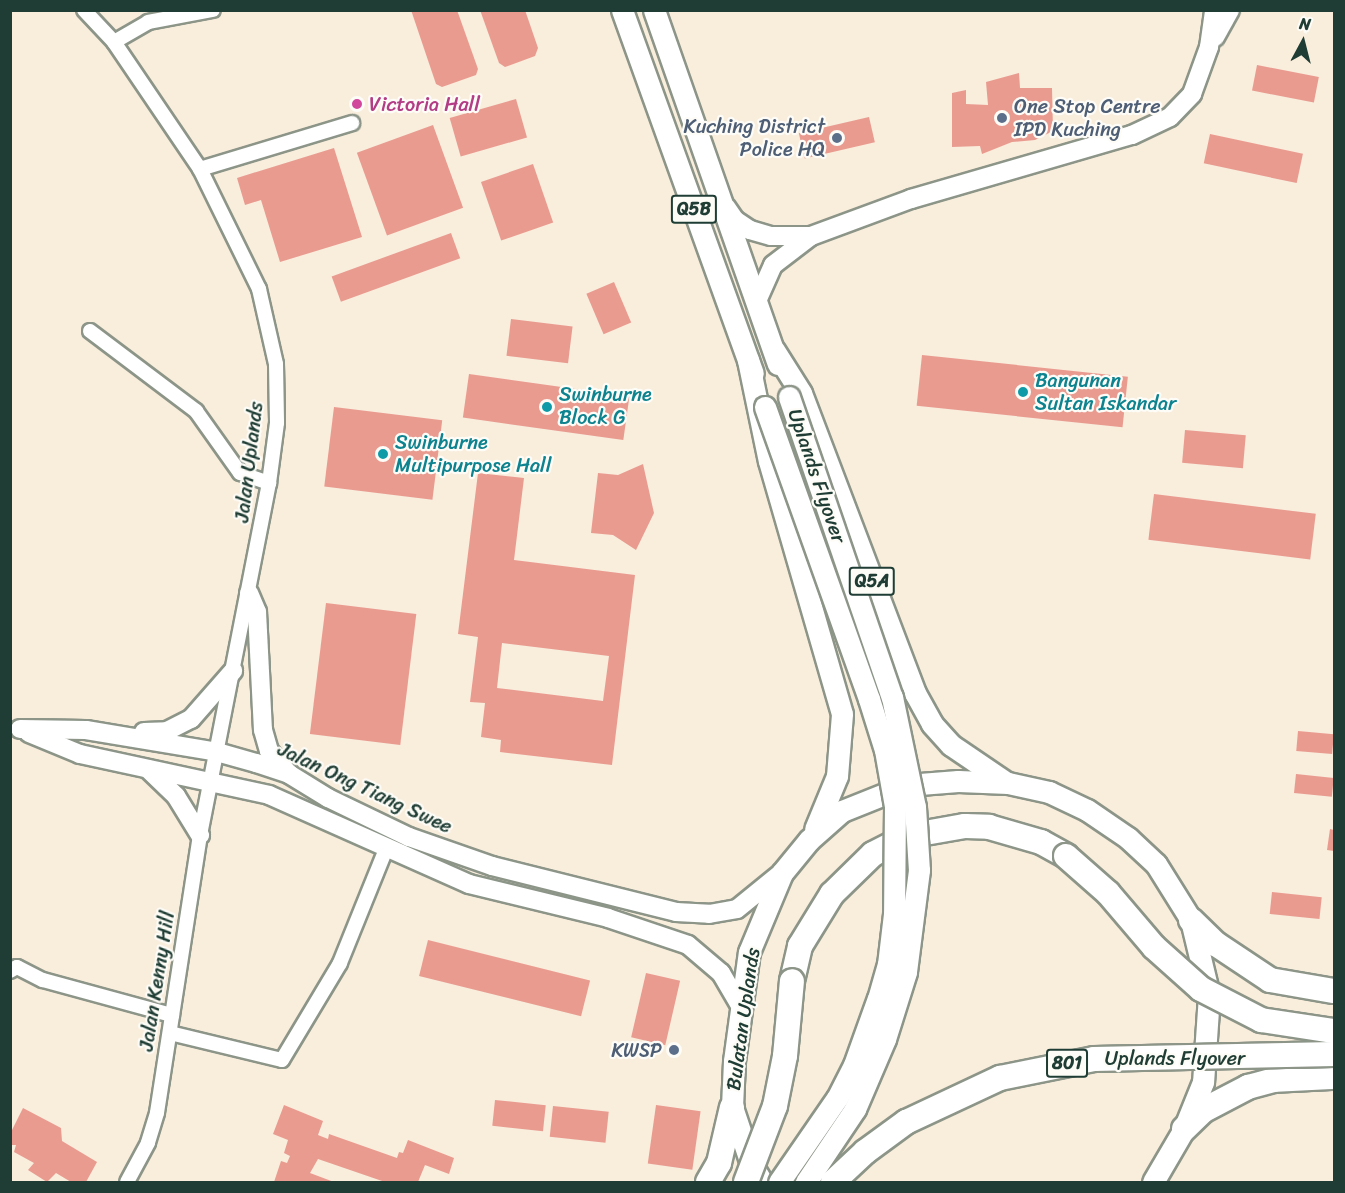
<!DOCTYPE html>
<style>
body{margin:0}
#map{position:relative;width:1345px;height:1193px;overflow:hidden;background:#f9eddc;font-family:Sriracha,sans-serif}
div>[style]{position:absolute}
.building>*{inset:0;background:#e99b90;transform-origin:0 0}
.roads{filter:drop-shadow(2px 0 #8c9588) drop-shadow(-2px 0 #8c9588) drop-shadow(0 2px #8c9588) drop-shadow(0 -2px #8c9588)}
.street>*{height:14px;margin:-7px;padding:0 7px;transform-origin:7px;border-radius:7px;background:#fff}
.secondary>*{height:18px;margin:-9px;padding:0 9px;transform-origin:9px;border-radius:9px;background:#fff}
.primary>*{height:21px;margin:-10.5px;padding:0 10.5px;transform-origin:10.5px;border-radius:10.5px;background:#fff}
.highway>*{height:24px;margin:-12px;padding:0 12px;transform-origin:12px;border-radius:12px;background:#fff}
.bridges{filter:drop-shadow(2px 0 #8c9588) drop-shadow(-2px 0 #8c9588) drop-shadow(0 2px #8c9588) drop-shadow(0 -2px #8c9588)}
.primary-bridge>*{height:21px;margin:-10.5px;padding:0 10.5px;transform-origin:10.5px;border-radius:10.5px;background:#fff}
.highway-bridge>*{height:24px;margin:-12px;padding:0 12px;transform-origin:12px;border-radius:12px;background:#fff}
.dots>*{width:16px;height:16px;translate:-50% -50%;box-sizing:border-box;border:3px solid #fdfcf7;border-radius:50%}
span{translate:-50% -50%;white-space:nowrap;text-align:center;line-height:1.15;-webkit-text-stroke:4.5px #fdfcf7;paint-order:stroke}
.shield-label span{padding:2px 4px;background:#fdfcf7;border:2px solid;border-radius:4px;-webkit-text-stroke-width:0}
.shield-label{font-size:18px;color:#1f3d34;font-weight:700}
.hotel-label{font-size:20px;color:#b23c85}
.left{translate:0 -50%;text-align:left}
.service-label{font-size:20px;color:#4e5e75}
.right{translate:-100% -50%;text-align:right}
.culture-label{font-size:20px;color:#0d838f}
.street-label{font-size:20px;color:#1f3d34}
.frame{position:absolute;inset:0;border:12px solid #1f3d34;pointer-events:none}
.north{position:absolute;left:1273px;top:12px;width:60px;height:60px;-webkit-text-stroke:4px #fdfcf7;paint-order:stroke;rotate:7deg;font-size:16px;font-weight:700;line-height:24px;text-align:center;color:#1f3d34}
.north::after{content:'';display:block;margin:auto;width:21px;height:27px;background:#1f3d34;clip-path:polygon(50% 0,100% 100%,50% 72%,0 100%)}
</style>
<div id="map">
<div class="building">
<div style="clip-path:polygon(411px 10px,457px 10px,478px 69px,476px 75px,442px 87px,436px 84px)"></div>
<div style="clip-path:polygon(480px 10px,525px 10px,538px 48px,535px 56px,505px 67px,499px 63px)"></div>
<div style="left:1257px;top:65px;width:63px;height:26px;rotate:11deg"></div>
<div style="clip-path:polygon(1019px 73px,1020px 88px,1052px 88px,1053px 131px,1035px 140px,1012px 142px,982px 154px,980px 146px,952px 147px,952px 93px,966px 90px,966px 104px,988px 105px,986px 82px)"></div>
<div style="left:516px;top:99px;width:40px;height:69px;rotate:74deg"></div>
<div style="left:869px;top:117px;width:26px;height:72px;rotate:77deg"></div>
<div style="left:433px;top:125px;width:88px;height:81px;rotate:70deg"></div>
<div style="left:1210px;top:134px;width:95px;height:30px;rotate:12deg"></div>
<div style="clip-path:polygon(334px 148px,362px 237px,280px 262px,261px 200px,245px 205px,237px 178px)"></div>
<div style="left:533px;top:164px;width:62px;height:55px;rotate:71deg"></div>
<div style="left:451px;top:233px;width:27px;height:127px;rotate:70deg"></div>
<div style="left:614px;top:282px;width:44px;height:30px;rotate:67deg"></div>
<div style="left:511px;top:319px;width:62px;height:37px;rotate:7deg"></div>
<div style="left:922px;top:355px;width:207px;height:51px;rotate:6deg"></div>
<div style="left:469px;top:374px;width:162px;height:44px;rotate:8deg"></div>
<div style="left:334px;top:407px;width:109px;height:80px;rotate:7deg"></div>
<div style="left:1185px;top:430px;width:61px;height:33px;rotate:5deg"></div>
<div style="clip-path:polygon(643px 464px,654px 513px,636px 550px,613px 535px,591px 533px,598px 473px,618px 475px)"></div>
<div style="clip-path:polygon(evenodd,478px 473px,524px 478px,514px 560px,635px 575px,612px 765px,500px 752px,501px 740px,481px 737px,485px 703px,470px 702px,478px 637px,458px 634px,478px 473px,502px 643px,609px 656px,603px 701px,497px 688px,502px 643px)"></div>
<div style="left:1154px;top:494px;width:163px;height:46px;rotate:7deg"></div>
<div style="left:326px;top:603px;width:91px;height:132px;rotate:7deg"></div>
<div style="left:1298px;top:731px;width:36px;height:20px;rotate:5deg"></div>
<div style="left:1296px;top:774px;width:38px;height:19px;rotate:6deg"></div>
<div style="clip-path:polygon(1330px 829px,1334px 830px,1334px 851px,1327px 850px)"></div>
<div style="left:1272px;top:892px;width:50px;height:22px;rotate:6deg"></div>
<div style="left:428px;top:940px;width:167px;height:37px;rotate:14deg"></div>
<div style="left:646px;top:973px;width:35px;height:66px;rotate:13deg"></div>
<div style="left:495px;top:1100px;width:51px;height:26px;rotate:6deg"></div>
<div style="clip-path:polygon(284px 1105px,323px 1121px,318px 1135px,328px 1139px,329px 1134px,397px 1158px,399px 1152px,403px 1153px,408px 1140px,454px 1158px,449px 1174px,425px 1165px,418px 1182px,385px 1182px,318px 1159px,310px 1173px,334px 1182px,274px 1182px,281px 1161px,287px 1163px,290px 1156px,284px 1153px,288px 1140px,273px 1134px)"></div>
<div style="left:656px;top:1105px;width:45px;height:59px;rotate:8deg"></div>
<div style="left:553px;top:1106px;width:56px;height:31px;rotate:6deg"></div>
<div style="clip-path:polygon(23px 1108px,61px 1128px,62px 1141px,97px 1162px,86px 1182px,71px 1182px,56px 1173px,47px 1182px,28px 1170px,34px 1163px,14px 1152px,16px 1145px,10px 1145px,10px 1134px)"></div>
</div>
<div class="roads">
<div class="street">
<div style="left:84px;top:10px;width:44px;rotate:46.8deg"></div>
<div style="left:114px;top:42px;width:153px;rotate:55.9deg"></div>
<div style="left:200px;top:169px;width:134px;rotate:63.8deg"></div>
<div style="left:259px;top:289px;width:77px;rotate:77.2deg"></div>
<div style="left:276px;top:364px;width:59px;rotate:89deg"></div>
<div style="left:277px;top:423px;width:61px;rotate:97.6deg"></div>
<div style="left:269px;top:483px;width:359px;rotate:101.1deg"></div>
<div style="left:200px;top:835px;width:281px;rotate:98.8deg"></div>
<div style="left:157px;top:1113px;width:31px;rotate:107deg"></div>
<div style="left:148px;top:1143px;width:44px;rotate:118.3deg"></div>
<div style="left:114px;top:42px;width:39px;rotate:-30deg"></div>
<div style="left:148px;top:22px;width:66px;rotate:-10.5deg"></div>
<div style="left:200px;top:169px;width:159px;rotate:-16.8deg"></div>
<div style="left:90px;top:331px;width:133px;rotate:37deg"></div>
<div style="left:196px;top:411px;width:76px;rotate:54.6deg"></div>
<div style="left:240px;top:473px;width:31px;rotate:19deg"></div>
<div style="left:10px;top:971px;width:8px;rotate:-30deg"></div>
<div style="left:17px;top:967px;width:29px;rotate:27deg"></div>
<div style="left:43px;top:980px;width:134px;rotate:15.2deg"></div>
<div style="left:170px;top:1033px;width:115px;rotate:13.6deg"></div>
<div style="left:282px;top:1060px;width:113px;rotate:-59.1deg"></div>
<div style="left:340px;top:963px;width:123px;rotate:-68deg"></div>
</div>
<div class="secondary">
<div style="left:1215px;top:37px;width:31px;rotate:-61deg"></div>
<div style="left:726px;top:207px;width:16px;rotate:55deg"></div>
<div style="left:735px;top:220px;width:18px;rotate:34deg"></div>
<div style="left:750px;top:230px;width:22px;rotate:16deg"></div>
<div style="left:771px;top:236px;width:40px"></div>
<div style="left:757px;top:301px;width:39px;rotate:-66deg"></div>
<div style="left:773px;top:265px;width:48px;rotate:-37.3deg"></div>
<div style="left:811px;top:236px;width:107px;rotate:-20.3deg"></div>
<div style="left:911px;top:199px;width:230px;rotate:-16.2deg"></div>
<div style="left:1132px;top:135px;width:42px;rotate:-25.3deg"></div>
<div style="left:1170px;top:117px;width:32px;rotate:-46deg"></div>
<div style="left:1192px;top:94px;width:50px;rotate:-70.1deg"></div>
<div style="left:1209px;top:47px;width:37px;rotate:-82deg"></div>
<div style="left:249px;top:593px;width:21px;rotate:67deg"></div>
<div style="left:257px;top:612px;width:118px;rotate:87.1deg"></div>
<div style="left:263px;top:730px;width:22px;rotate:74deg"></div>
<div style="left:269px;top:751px;width:30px;rotate:49deg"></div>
<div style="left:20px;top:729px;width:66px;rotate:0.9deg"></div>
<div style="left:86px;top:730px;width:133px;rotate:9.5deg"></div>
<div style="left:217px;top:752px;width:41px;rotate:15.8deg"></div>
<div style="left:256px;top:763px;width:35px;rotate:18deg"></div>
<div style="left:289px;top:774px;width:46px;rotate:31.6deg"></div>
<div style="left:328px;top:798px;width:90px;rotate:25.7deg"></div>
<div style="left:409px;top:837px;width:88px;rotate:19.3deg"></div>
<div style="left:492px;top:866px;width:190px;rotate:14deg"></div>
<div style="left:676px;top:912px;width:33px;rotate:3deg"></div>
<div style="left:709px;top:914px;width:28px;rotate:-10deg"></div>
<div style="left:737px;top:909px;width:55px;rotate:-39.1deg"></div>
<div style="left:144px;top:732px;width:23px;rotate:-2deg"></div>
<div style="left:167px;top:731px;width:27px;rotate:-27deg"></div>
<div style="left:191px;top:719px;width:64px;rotate:-48.8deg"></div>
<div style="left:29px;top:733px;width:55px;rotate:22.4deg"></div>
<div style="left:80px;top:754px;width:193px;rotate:12.2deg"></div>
<div style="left:269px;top:795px;width:219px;rotate:24deg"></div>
<div style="left:469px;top:884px;width:143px;rotate:13.7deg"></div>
<div style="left:608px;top:918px;width:84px;rotate:18.6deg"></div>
<div style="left:688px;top:945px;width:43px;rotate:40.3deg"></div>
<div style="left:721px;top:973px;width:42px;rotate:59.7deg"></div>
<div style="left:148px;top:769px;width:39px;rotate:44deg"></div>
<div style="left:176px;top:796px;width:46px;rotate:58.4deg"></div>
</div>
<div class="primary">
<div style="left:622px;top:10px;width:386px;rotate:70.2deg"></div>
<div style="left:654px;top:10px;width:375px;rotate:70.7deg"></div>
<div style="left:774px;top:350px;width:51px;rotate:57.9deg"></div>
<div style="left:801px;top:393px;width:321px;rotate:69.2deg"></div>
<div style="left:915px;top:693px;width:35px;rotate:61deg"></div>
<div style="left:932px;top:724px;width:28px;rotate:48deg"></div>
<div style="left:951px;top:745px;width:64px;rotate:34.2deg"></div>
<div style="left:748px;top:360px;width:103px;rotate:78.3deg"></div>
<div style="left:769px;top:461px;width:263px;rotate:73.9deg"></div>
<div style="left:842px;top:714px;width:62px;rotate:94.6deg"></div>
<div style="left:837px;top:776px;width:57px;rotate:112.5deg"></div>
<div style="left:762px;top:1182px;width:21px;rotate:-121deg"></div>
<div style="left:751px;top:1164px;width:60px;rotate:-108.4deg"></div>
<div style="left:732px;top:1107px;width:46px;rotate:-87.5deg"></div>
<div style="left:734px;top:1061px;width:110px;rotate:-82.2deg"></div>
<div style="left:749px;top:952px;width:86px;rotate:-67.3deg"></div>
<div style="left:782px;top:873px;width:43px;rotate:-50.7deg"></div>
<div style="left:809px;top:840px;width:44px;rotate:-41.3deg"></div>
<div style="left:842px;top:811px;width:70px;rotate:-21.8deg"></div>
<div style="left:907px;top:785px;width:51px;rotate:-4.5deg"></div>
<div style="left:958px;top:781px;width:50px;rotate:2.3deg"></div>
<div style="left:1008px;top:783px;width:42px;rotate:12.4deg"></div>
<div style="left:1049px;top:792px;width:42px;rotate:25.3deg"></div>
<div style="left:1087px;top:810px;width:50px;rotate:34.3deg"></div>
<div style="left:1128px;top:838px;width:38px;rotate:43deg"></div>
<div style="left:1156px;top:864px;width:66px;rotate:58deg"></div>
<div style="left:1191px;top:920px;width:77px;rotate:76.5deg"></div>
<div style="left:1209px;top:995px;width:87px;rotate:93.9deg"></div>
<div style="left:1203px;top:1082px;width:51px;rotate:112deg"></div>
<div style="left:1184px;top:1129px;width:61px;rotate:120.3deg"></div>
</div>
<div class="highway">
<div style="left:1191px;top:920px;width:35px;rotate:44deg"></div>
<div style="left:1216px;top:944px;width:65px;rotate:33.7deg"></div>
<div style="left:1270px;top:980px;width:65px;rotate:9.8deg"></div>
<div style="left:792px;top:981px;width:36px;rotate:-77deg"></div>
<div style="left:800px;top:946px;width:61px;rotate:-58.4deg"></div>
<div style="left:832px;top:894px;width:57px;rotate:-44.3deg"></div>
<div style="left:873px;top:854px;width:39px;rotate:-27deg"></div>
<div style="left:908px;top:836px;width:58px;rotate:-10deg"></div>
<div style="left:965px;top:826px;width:24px;rotate:2deg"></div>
<div style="left:989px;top:827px;width:54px;rotate:16.1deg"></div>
<div style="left:1041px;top:842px;width:29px;rotate:29deg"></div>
<div style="left:1184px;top:1129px;width:28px;rotate:-44deg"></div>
<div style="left:1204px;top:1110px;width:50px;rotate:-27.6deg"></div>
<div style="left:1248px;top:1087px;width:27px;rotate:-15deg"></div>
<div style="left:1274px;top:1080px;width:60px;rotate:-2.9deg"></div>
<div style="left:708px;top:1182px;width:22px;rotate:-60deg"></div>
<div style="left:719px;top:1163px;width:57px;rotate:-76.9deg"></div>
</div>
</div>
<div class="bridges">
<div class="primary-bridge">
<div style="left:789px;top:397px;width:317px;rotate:71.1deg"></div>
<div style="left:892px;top:697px;width:112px;rotate:78.2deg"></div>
<div style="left:915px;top:807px;width:63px;rotate:86.4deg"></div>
<div style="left:919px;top:870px;width:103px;rotate:97.3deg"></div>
<div style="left:906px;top:972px;width:70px;rotate:107.4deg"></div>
<div style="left:885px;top:1039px;width:76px;rotate:113.2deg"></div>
<div style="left:855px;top:1109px;width:88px;rotate:123.9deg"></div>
<div style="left:765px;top:407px;width:310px;rotate:70.4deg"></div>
<div style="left:869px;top:699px;width:53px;rotate:72.6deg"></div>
<div style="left:885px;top:750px;width:57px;rotate:79.9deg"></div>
<div style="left:895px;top:806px;width:108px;rotate:90.5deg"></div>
<div style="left:894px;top:914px;width:50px;rotate:96.8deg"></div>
<div style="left:888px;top:964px;width:35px;rotate:106deg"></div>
<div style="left:878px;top:998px;width:71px;rotate:109.7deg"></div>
<div style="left:854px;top:1065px;width:37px;rotate:117deg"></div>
<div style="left:837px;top:1098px;width:102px;rotate:124.6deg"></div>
</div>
<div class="highway-bridge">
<div style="left:1066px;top:856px;width:56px;rotate:41.4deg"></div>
<div style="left:1108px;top:893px;width:71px;rotate:49.6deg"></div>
<div style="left:1154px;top:947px;width:63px;rotate:41.8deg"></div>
<div style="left:1201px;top:989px;width:68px;rotate:27.3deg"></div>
<div style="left:1261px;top:1020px;width:74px;rotate:8.6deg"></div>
<div style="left:746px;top:1182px;width:81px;rotate:-69.1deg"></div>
<div style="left:775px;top:1106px;width:51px;rotate:-78.7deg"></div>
<div style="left:785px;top:1056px;width:75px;rotate:-84.7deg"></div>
<div style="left:833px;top:1182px;width:44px;rotate:-43.2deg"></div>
<div style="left:865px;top:1152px;width:51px;rotate:-36.2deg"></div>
<div style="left:906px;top:1122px;width:104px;rotate:-25.1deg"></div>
<div style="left:1000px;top:1078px;width:96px;rotate:-11.4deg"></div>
<div style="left:1094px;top:1059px;width:240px;rotate:-1.2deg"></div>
</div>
</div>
<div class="dots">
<div style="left:357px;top:104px;background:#d1479c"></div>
<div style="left:1002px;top:118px;background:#5c6f8a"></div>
<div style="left:837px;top:138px;background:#5c6f8a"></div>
<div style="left:1023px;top:392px;background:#0f9aa8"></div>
<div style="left:547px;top:407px;background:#0f9aa8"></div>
<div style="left:383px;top:454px;background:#0f9aa8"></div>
<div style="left:674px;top:1050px;background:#5c6f8a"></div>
</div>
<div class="shield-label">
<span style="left:694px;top:209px">Q5B</span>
<span style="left:872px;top:581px">Q5A</span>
<span style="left:1067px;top:1063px">801</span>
</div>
<div class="hotel-label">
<span class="left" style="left:369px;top:104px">Victoria Hall</span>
</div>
<div class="service-label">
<span class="left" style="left:1014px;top:118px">One Stop Centre<br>IPD Kuching</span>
<span class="right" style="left:825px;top:138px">Kuching District<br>Police HQ</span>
<span class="right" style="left:662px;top:1050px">KWSP</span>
</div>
<div class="culture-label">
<span class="left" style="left:1035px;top:392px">Bangunan<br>Sultan Iskandar</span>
<span class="left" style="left:559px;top:406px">Swinburne<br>Block G</span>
<span class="left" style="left:395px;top:454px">Swinburne<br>Multipurpose Hall</span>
</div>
<div class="street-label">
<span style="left:249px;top:462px;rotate:-83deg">Jalan Uplands</span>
<span style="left:817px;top:476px;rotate:71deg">Uplands Flyover</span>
<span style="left:365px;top:788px;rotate:25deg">Jalan Ong Tiang Swee</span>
<span style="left:157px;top:981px;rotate:-81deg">Jalan Kenny Hill</span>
<span style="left:743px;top:1019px;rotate:-82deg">Bulatan Uplands</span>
<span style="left:1175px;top:1058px">Uplands Flyover</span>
</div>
<div class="frame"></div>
<div class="north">N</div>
</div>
